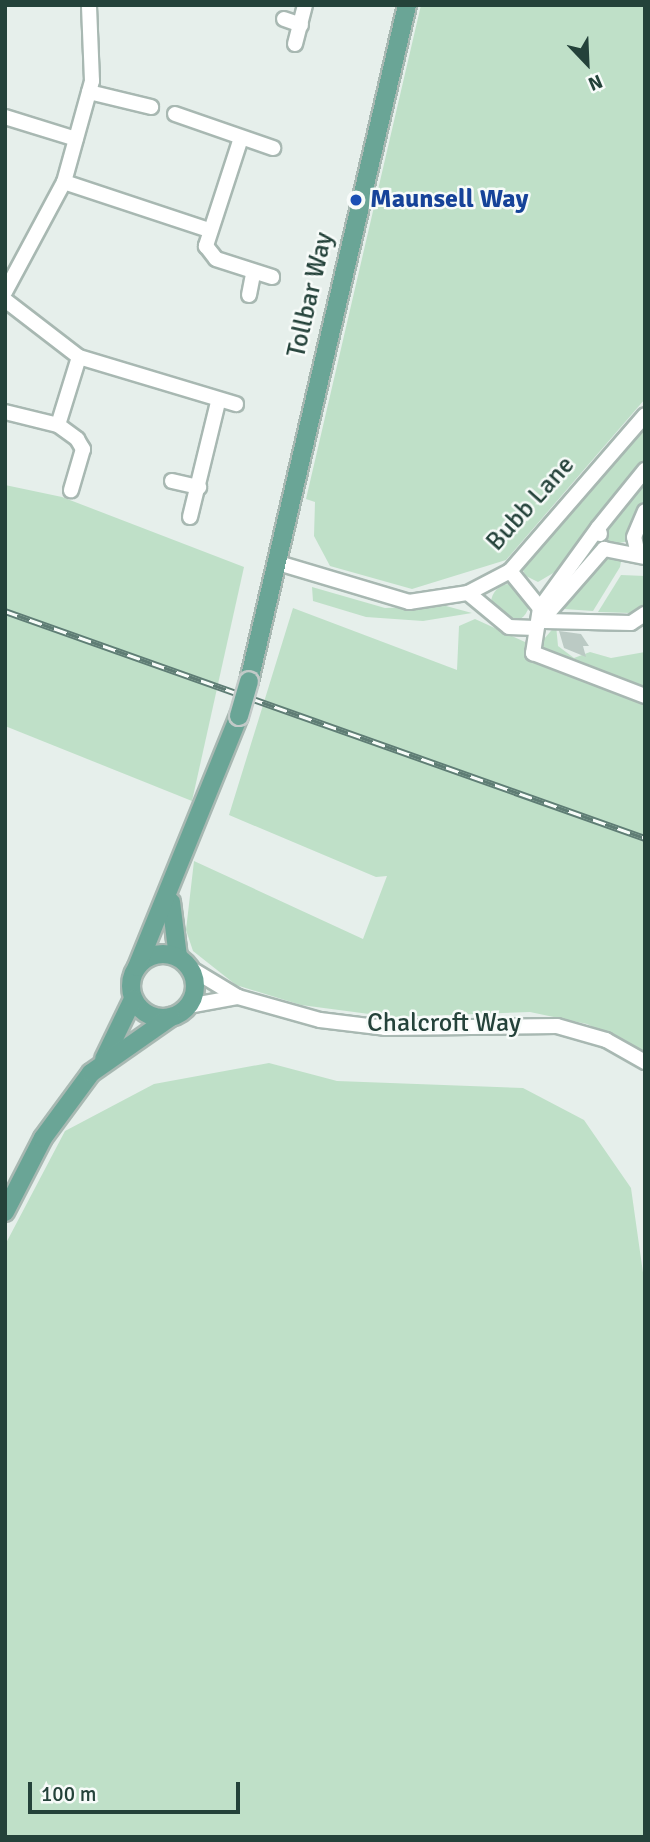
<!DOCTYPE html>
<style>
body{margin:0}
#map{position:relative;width:650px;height:1842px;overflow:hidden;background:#e6efeb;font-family:Signika,sans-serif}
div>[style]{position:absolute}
.green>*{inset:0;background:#bfe0c8}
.round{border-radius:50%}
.building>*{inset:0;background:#bbcac4}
.roads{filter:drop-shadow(2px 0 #a8b8b2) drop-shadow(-2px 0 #a8b8b2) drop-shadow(0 2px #a8b8b2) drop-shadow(0 -2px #a8b8b2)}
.minor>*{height:14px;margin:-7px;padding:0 7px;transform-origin:7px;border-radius:7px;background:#fff}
.major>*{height:18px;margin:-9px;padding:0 9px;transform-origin:9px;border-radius:9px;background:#6aa596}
.major>.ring{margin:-9px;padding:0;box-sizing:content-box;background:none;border:18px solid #6aa596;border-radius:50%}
.rail>*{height:7px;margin-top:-3.5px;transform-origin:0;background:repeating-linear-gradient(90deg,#f7fbf9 0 13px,#5f7d75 0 26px);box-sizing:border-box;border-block:2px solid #5f7d75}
.bridges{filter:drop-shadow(2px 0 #c2cac8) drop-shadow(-2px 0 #c2cac8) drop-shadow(0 2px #c2cac8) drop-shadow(0 -2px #c2cac8)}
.major-bridge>*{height:18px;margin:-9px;padding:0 9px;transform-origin:9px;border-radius:9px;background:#6aa596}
.dots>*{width:19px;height:19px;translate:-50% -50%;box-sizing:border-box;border:4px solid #f7fbf9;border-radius:50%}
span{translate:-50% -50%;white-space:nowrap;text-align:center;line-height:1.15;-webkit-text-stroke:5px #f7fbf9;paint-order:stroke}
.transit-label{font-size:26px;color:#164399;font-weight:700}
.left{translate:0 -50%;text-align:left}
.street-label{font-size:26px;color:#24423a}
.frame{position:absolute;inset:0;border:7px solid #24423a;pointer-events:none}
.north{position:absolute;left:552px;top:28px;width:70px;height:70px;-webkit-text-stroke:5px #f7fbf9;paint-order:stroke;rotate:157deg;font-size:19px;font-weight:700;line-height:28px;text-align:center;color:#24423a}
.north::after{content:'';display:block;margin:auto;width:24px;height:32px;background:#24423a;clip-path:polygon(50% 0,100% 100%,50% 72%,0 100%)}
.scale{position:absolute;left:28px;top:1782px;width:212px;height:32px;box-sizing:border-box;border:4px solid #24423a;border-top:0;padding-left:9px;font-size:21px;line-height:24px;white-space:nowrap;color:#24423a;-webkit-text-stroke:5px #f7fbf9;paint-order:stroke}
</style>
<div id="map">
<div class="green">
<div style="clip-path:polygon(421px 5px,645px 5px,645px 399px,506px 560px,412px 589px,330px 566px,314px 536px,315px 502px,306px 499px)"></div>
<div style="clip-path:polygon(645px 423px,645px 465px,560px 569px,538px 582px,526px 576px,521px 567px)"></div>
<div style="clip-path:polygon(645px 480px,645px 504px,630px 524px,629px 541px,610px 545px,604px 530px)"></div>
<div style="clip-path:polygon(5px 485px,62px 497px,244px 567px,192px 801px,5px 726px)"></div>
<div style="clip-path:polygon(614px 554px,622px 556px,620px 567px,593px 611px,564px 609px,589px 571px)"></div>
<div style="clip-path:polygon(621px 575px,645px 576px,645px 606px,630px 613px,598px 612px)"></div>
<div class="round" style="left:491px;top:584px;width:38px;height:38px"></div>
<div style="clip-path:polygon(312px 587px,385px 608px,446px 606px,472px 613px,423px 621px,366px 617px,313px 601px)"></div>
<div style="clip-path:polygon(293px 608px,457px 670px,459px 626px,475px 619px,525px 642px,538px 663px,645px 702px,645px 1052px,587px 1024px,530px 1012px,392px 1017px,301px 1005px,236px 985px,193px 951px,186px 930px,194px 861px,363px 939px,387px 876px,376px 877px,229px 815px)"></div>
<div style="clip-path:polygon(556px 625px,558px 646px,574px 658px,590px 652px,611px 658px,645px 652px,645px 692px,545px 654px,538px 646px)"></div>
<div style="clip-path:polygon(269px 1063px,337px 1081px,523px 1088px,584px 1120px,631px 1188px,645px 1287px,645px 1837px,5px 1837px,5px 1245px,65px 1131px,154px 1084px)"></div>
</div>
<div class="building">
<div style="clip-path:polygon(559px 631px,581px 634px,589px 646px,583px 646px,586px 657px,564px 648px)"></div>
</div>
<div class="roads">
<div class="minor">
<div style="left:284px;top:19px;width:18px;rotate:19deg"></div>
<div style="left:295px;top:44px;width:40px;rotate:-75.6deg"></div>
<div style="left:89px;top:92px;width:64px;rotate:13.6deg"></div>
<div style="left:175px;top:114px;width:104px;rotate:19.1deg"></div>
<div style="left:5px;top:117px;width:74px;rotate:17.2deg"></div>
<div style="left:241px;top:138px;width:114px;rotate:108deg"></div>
<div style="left:206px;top:246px;width:16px;rotate:52deg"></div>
<div style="left:216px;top:259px;width:59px;rotate:17.8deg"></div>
<div style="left:64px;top:182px;width:153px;rotate:18.3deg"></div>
<div style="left:5px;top:292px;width:125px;rotate:-61.8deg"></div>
<div style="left:64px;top:182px;width:105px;rotate:-74.5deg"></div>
<div style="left:92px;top:81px;width:76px;rotate:-92.3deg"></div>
<div style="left:249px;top:295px;width:21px;rotate:-79deg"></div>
<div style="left:5px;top:300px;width:93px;rotate:37.6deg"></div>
<div style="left:79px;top:357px;width:164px;rotate:16.7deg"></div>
<div style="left:5px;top:412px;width:55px;rotate:13.8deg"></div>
<div style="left:58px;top:425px;width:24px;rotate:36deg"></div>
<div style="left:77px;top:439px;width:12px;rotate:59deg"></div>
<div style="left:83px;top:449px;width:43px;rotate:106.3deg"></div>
<div style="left:58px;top:425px;width:71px;rotate:-72.8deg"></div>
<div style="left:172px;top:481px;width:28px;rotate:13deg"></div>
<div style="left:190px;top:517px;width:118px;rotate:-76.3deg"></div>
<div style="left:600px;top:534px;width:6px;rotate:-108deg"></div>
<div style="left:598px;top:528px;width:75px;rotate:-51deg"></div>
<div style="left:638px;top:554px;width:17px;rotate:-103deg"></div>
<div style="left:634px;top:537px;width:28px;rotate:-67deg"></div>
<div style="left:275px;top:562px;width:140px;rotate:16.6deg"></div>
<div style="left:409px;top:602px;width:60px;rotate:-8.7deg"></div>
<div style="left:468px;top:593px;width:47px;rotate:-27.6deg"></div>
<div style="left:510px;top:571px;width:206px;rotate:-49.1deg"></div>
<div style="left:510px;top:571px;width:48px;rotate:51deg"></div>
<div style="left:540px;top:608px;width:99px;rotate:-54.1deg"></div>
<div style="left:468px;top:593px;width:53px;rotate:39.7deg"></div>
<div style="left:509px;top:627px;width:26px;rotate:2deg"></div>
<div style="left:535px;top:628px;width:105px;rotate:-48.9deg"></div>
<div style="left:604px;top:549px;width:42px;rotate:11deg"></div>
<div style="left:540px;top:608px;width:46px;rotate:98.8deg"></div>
<div style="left:533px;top:653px;width:120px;rotate:21deg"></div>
<div style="left:545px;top:621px;width:86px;rotate:1.3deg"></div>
<div style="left:631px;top:623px;width:17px;rotate:-33deg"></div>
<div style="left:190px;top:968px;width:56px;rotate:31.1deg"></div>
<div style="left:238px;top:997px;width:85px;rotate:15.7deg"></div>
<div style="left:320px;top:1020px;width:65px;rotate:7deg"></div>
<div style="left:385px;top:1028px;width:172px;rotate:-0.7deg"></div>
<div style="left:557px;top:1026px;width:51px;rotate:15.9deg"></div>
<div style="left:606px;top:1040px;width:45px;rotate:29.4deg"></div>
<div style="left:188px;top:1006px;width:51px;rotate:-10.2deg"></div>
</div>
<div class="major">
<div style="left:249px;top:681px;width:694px;rotate:-76.84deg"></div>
<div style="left:171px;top:902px;width:55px;rotate:82.7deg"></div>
<div class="ring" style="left:131px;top:954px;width:46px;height:46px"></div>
<div style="left:137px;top:967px;width:271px;rotate:-67.9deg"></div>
<div style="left:104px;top:1059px;width:67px;rotate:-64.2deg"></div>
<div style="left:5px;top:1212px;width:83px;rotate:-62.8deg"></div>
<div style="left:43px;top:1138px;width:81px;rotate:-53.6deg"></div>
<div style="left:91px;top:1073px;width:98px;rotate:-35deg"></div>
</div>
</div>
<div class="rail">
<div style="left:5px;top:611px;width:679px;rotate:19.53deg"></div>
</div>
<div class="bridges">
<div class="major-bridge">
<div style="left:239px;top:716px;width:36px;rotate:-74deg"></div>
</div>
</div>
<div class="dots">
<div style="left:356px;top:200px;background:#1a4fb4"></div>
</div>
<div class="transit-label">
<span class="left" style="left:370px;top:200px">Maunsell Way</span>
</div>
<div class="street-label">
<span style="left:311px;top:295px;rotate:-77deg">Tollbar Way</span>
<span style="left:531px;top:504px;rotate:-48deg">Bubb Lane</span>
<span style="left:444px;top:1024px">Chalcroft Way</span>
</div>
<div class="frame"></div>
<div class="north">N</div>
<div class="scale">100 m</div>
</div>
